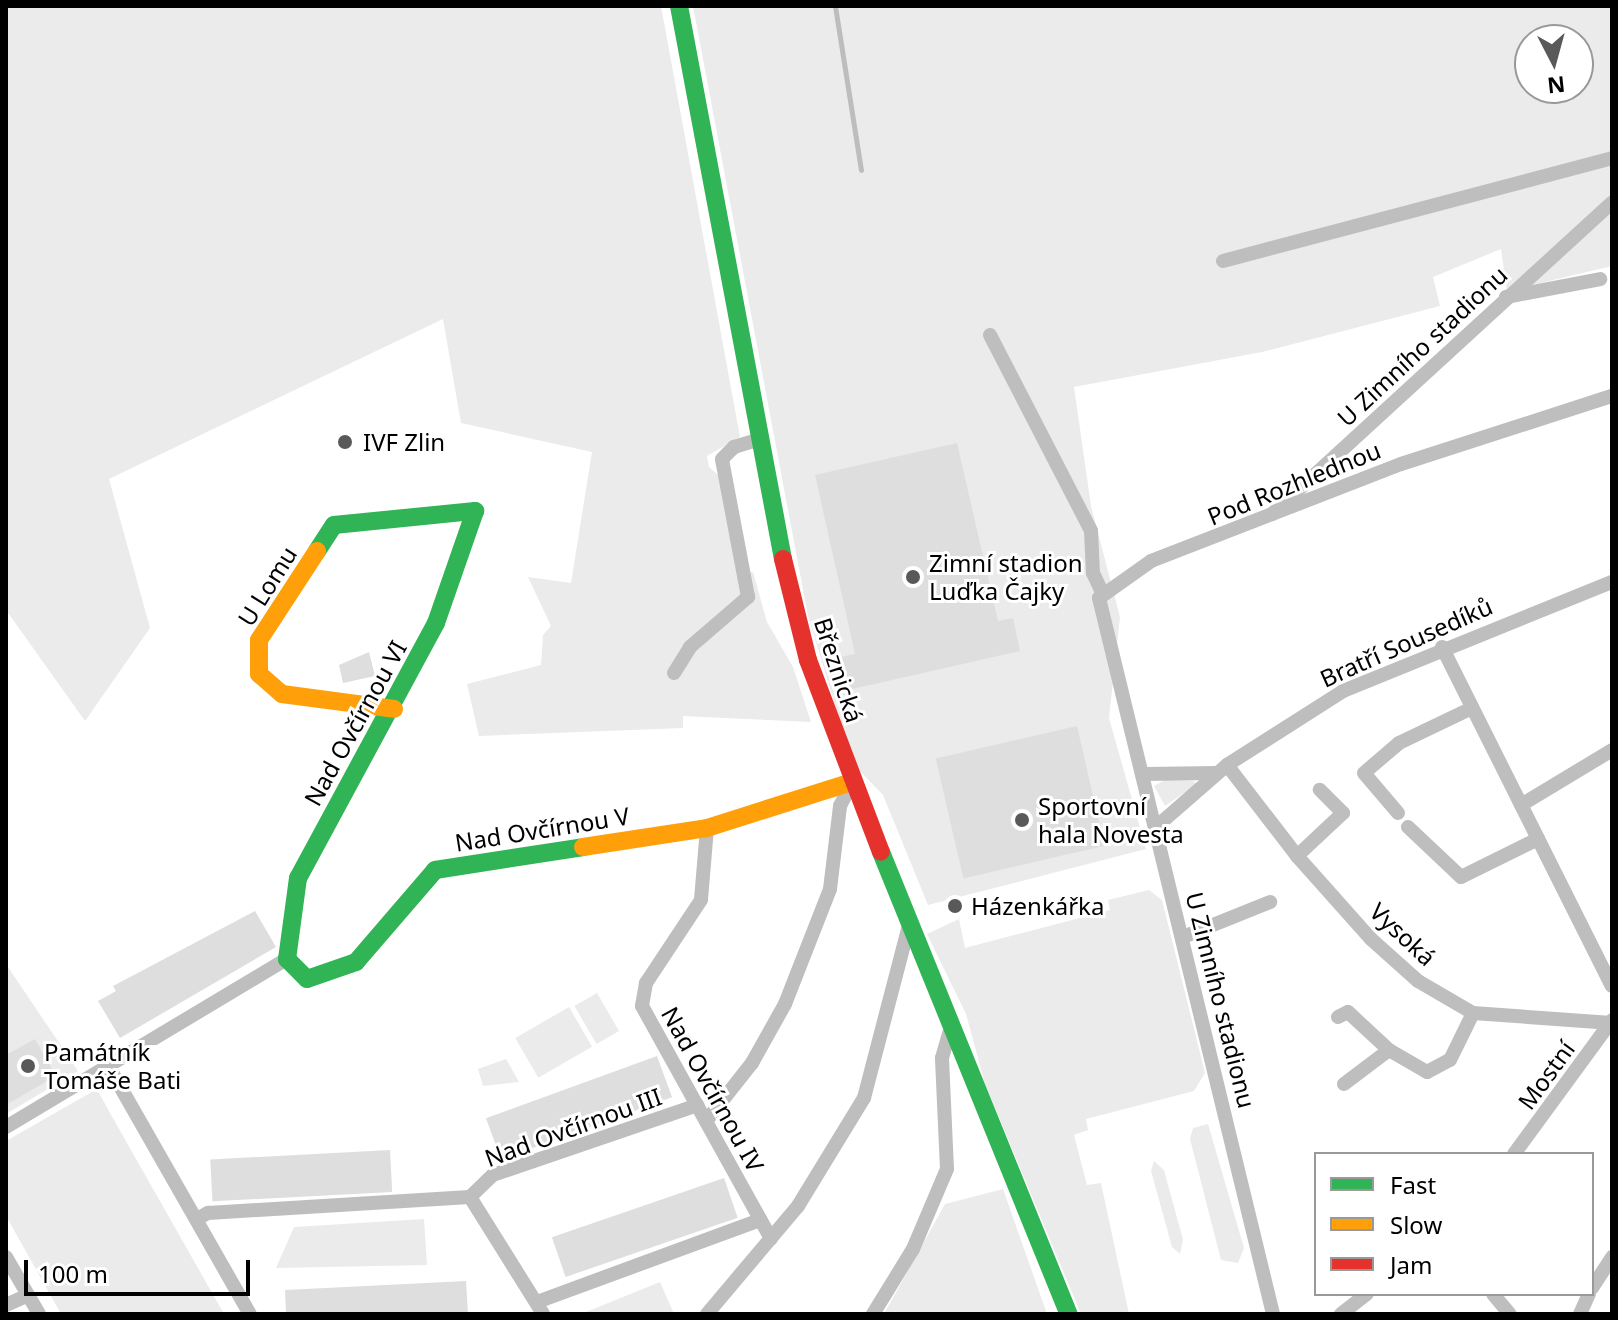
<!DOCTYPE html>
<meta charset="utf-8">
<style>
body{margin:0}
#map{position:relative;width:1618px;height:1320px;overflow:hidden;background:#fff;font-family:"Noto Sans",sans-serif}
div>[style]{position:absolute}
.green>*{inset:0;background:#ebebeb;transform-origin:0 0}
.stream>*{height:5px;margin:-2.5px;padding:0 2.5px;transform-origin:2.5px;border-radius:2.5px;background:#bdbdbd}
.building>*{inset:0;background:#dedede;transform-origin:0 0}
.street>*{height:14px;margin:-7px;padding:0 7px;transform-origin:7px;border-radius:7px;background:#bebebe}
.fast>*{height:18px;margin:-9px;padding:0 9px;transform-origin:9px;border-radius:9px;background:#30b455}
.slow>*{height:18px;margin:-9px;padding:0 9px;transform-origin:9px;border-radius:9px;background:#ff9f0a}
.jam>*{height:18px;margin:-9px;padding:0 9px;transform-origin:9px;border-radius:9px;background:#e5322d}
.dots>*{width:22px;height:22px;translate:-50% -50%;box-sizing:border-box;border:4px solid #fff;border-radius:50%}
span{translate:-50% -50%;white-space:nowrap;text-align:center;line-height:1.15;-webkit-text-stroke:6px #fff;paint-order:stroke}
.street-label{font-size:24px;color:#000}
.poi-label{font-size:24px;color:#000}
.left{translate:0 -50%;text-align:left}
.frame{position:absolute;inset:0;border:8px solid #000;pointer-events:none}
.legend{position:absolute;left:1314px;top:1152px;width:280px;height:144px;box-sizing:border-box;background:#fff;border:2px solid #999;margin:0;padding:10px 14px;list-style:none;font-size:24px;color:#000}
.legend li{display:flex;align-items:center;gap:16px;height:40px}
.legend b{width:40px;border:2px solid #999}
.north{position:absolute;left:1514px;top:24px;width:80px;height:80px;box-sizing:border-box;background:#fff;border:2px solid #999;border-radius:50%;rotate:174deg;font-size:22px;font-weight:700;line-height:32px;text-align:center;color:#000}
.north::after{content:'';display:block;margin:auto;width:28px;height:36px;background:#595959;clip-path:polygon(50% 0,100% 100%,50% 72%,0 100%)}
.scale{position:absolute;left:24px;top:1260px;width:226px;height:36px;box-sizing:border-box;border:4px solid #000;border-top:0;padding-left:10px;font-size:24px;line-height:28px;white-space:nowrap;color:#000;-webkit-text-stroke:6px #fff;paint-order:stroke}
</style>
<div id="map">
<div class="green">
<div style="clip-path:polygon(6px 6px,661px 6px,740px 437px,707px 456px,709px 467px,719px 476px,741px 572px,753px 572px,767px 622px,793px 667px,811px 722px,683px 716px,683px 728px,479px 736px,467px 684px,541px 665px,543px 635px,551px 626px,528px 577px,571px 583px,592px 452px,461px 423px,443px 319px,109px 479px,150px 628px,85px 721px,6px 610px)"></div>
<div style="clip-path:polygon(evenodd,693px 6px,1612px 6px,1612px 266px,1507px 291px,1501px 249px,1433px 277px,1440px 306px,1262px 352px,1074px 387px,1091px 506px,1120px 617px,1109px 718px,1146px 849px,928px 905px,883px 795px,853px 764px,808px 616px,693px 6px,1530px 40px,1578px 40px,1578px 88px,1530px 88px,1530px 40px)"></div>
<div style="clip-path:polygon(1165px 780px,1193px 781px,1197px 784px,1165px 806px,1154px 786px)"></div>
<div style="clip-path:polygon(1149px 890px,1162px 900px,1205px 1073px,1194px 1091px,1086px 1119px,1088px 1130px,1074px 1135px,1087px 1185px,1101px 1183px,1129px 1314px,1081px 1314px,985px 1084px,966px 1014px,927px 934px,959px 919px,965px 948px,1110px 910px,1108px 900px)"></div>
<div style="clip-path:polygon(6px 964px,78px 1071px,6px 1114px)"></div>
<div style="left:597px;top:993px;width:44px;height:26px;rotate:60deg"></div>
<div style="left:569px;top:1007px;width:46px;height:62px;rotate:60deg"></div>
<div style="clip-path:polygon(506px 1059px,519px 1082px,483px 1086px,478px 1069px)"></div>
<div style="clip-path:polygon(97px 1089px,110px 1113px,224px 1314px,61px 1314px,6px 1216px,6px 1141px)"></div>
<div style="clip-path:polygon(1208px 1124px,1244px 1248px,1238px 1263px,1221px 1260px,1190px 1139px,1193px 1128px)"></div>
<div style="clip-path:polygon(1154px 1161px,1164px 1170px,1183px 1240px,1180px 1254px,1172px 1247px,1151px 1171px)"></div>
<div style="clip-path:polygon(1003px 1189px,1047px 1314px,884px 1314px,945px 1204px)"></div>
<div style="clip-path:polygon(424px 1219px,427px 1265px,276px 1268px,294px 1227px)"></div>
<div style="clip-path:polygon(660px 1282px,674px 1314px,581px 1314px)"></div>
</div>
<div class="stream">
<div style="left:835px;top:6px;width:166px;rotate:81deg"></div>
</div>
<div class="building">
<div style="clip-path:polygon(957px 443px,998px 621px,1013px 618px,1020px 651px,848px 690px,841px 657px,855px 654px,815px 475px)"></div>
<div style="clip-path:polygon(369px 652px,375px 676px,343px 683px,339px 665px)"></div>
<div style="left:1077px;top:726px;width:123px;height:145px;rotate:77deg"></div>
<div style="clip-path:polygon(255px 911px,276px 947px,120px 1038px,98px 1001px,116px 991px,113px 986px)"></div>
<div style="clip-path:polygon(35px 1039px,56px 1076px,6px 1105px,6px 1055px)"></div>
<div style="left:657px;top:1056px;width:44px;height:182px;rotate:70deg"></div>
<div style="left:390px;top:1150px;width:42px;height:180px;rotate:87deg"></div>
<div style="left:724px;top:1178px;width:42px;height:182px;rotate:71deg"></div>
<div style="clip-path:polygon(466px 1281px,468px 1314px,286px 1314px,285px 1290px)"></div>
</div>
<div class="street">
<div style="left:1223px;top:261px;width:402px;rotate:-14.8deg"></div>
<div style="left:1506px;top:297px;width:96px;rotate:-10.8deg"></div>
<div style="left:990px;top:335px;width:220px;rotate:62.7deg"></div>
<div style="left:1091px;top:531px;width:42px;rotate:87.3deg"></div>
<div style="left:1093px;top:573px;width:21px;rotate:65deg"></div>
<div style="left:1272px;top:514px;width:461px;rotate:-42.5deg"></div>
<div style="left:1442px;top:647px;width:379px;rotate:63.4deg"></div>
<div style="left:674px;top:673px;width:31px;rotate:-58deg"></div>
<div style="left:690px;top:647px;width:77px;rotate:-40.8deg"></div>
<div style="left:748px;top:597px;width:140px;rotate:-100.7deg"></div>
<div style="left:722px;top:459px;width:17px;rotate:-45deg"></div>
<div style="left:734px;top:447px;width:27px;rotate:-17deg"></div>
<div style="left:1227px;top:765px;width:115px;rotate:52.4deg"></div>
<div style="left:1297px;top:856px;width:111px;rotate:48.3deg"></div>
<div style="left:1371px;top:939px;width:63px;rotate:41.8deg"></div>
<div style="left:1418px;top:981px;width:64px;rotate:30.2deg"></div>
<div style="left:1473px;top:1013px;width:139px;rotate:4.1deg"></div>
<div style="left:1143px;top:774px;width:74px;rotate:-0.8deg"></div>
<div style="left:1521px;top:805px;width:106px;rotate:-31.1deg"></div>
<div style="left:1398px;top:813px;width:52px;rotate:-130.4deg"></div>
<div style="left:1364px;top:773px;width:46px;rotate:-40.6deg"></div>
<div style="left:1399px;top:743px;width:81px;rotate:-25.6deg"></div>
<div style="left:1156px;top:827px;width:94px;rotate:-41.1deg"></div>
<div style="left:1227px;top:765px;width:138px;rotate:-32.5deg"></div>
<div style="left:1343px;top:691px;width:290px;rotate:-22.1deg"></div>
<div style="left:1408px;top:827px;width:73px;rotate:43.3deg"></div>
<div style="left:1461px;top:877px;width:86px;rotate:-26.3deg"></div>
<div style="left:707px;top:828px;width:72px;rotate:94.8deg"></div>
<div style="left:701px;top:900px;width:100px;rotate:123.5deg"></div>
<div style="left:646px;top:983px;width:23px;rotate:100deg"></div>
<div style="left:642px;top:1006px;width:266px;rotate:61deg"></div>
<div style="left:1297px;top:856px;width:63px;rotate:-43.1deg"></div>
<div style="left:1343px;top:813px;width:33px;rotate:-135deg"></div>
<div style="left:1183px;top:937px;width:94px;rotate:-21.9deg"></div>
<div style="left:1338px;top:1017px;width:11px;rotate:-27deg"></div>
<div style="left:1348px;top:1012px;width:56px;rotate:42.8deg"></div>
<div style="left:1389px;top:1050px;width:44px;rotate:30.1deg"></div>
<div style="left:1427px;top:1072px;width:26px;rotate:-28deg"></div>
<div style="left:1450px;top:1060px;width:52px;rotate:-63.9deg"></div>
<div style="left:109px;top:1067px;width:284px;rotate:60.3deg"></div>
<div style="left:1344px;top:1084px;width:56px;rotate:-37.1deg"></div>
<div style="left:707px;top:1120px;width:73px;rotate:-51.7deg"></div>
<div style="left:752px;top:1063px;width:68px;rotate:-60.8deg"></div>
<div style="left:785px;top:1004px;width:123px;rotate:-68.6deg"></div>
<div style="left:830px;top:889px;width:84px;rotate:-83.1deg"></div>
<div style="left:840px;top:806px;width:27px;rotate:-63deg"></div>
<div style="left:6px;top:1127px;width:327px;rotate:-30.9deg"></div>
<div style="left:1514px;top:1154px;width:166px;rotate:-53.8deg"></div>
<div style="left:470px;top:1197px;width:32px;rotate:-44deg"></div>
<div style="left:493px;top:1175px;width:216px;rotate:-18.9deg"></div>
<div style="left:197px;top:1219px;width:13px;rotate:-29deg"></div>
<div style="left:208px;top:1213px;width:262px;rotate:-3.5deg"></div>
<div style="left:470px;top:1197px;width:138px;rotate:58deg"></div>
<div style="left:6px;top:1257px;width:66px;rotate:59.9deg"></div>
<div style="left:1592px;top:1288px;width:37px;rotate:-57deg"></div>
<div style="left:1493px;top:1294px;width:26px;rotate:50deg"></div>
<div style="left:537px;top:1302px;width:238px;rotate:-20.2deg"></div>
<div style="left:6px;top:1305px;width:24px;rotate:-24deg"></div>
<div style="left:707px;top:1314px;width:141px;rotate:-49.9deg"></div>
<div style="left:798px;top:1206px;width:127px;rotate:-58.6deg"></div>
<div style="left:864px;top:1098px;width:183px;rotate:-75.4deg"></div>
<div style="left:873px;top:1314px;width:76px;rotate:-58.4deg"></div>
<div style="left:913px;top:1249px;width:87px;rotate:-67deg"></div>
<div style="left:947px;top:1169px;width:111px;rotate:-92.6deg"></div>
<div style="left:942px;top:1058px;width:36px;rotate:-74deg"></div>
<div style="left:1273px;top:1314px;width:737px;rotate:-103.66deg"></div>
<div style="left:1099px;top:598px;width:64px;rotate:-35.4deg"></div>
<div style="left:1151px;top:561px;width:268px;rotate:-21.2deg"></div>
<div style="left:1401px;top:464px;width:222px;rotate:-17.9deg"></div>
<div style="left:1341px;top:1314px;width:33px;rotate:-38deg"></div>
<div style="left:1580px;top:1314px;width:22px;rotate:-66deg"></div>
</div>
<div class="fast">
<div style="left:679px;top:6px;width:563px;rotate:79.35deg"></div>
<div style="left:317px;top:551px;width:31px;rotate:-57deg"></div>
<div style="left:334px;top:525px;width:142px;rotate:-5.7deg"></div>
<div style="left:475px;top:511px;width:119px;rotate:109.2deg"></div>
<div style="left:436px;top:623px;width:290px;rotate:118.4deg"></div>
<div style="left:298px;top:878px;width:82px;rotate:97.7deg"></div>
<div style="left:287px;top:959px;width:28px;rotate:45deg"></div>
<div style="left:307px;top:979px;width:52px;rotate:-19.1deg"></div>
<div style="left:356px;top:962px;width:121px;rotate:-49.3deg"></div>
<div style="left:435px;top:870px;width:150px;rotate:-8.8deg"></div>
<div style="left:881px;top:852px;width:499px;rotate:67.9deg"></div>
</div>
<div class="slow">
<div style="left:317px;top:551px;width:106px;rotate:123.1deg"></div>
<div style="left:259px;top:640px;width:34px;rotate:90deg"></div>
<div style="left:259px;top:674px;width:30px;rotate:41deg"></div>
<div style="left:282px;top:694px;width:113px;rotate:7.6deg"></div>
<div style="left:583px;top:847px;width:125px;rotate:-8.7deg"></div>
<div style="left:707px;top:828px;width:152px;rotate:-17.6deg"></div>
</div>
<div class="jam">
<div style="left:783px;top:559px;width:104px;rotate:76.1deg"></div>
<div style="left:808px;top:660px;width:205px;rotate:69.2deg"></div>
</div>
<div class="dots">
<div style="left:345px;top:442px;background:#595959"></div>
<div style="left:913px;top:577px;background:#595959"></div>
<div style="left:1022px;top:820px;background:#595959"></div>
<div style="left:955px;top:906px;background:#595959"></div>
<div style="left:28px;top:1066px;background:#595959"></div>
</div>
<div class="street-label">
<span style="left:1422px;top:346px;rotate:-43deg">U Zimního stadionu</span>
<span style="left:1294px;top:483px;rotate:-22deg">Pod Rozhlednou</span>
<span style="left:267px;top:586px;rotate:-58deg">U Lomu</span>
<span style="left:1406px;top:642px;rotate:-24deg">Bratří Sousedíků</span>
<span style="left:839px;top:670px;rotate:72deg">Březnická</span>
<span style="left:355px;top:723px;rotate:-61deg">Nad Ovčírnou VI</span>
<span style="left:542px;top:829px;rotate:-9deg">Nad Ovčírnou V</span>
<span style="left:1403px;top:934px;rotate:43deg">Vysoká</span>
<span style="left:1221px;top:1000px;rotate:76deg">U Zimního stadionu</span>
<span style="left:1546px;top:1075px;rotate:-54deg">Mostní</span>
<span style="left:713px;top:1089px;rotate:61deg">Nad Ovčírnou IV</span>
<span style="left:573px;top:1127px;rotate:-20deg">Nad Ovčírnou III</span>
</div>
<div class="poi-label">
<span class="left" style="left:363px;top:442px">IVF Zlin</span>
<span class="left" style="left:929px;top:577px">Zimní stadion<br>Luďka Čajky</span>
<span class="left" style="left:1038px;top:820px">Sportovní<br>hala Novesta</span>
<span class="left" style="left:971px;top:906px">Házenkářka</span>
<span class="left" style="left:44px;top:1066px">Památník<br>Tomáše Bati</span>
</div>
<div class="frame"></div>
<ul class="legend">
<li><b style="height:10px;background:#30b455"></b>Fast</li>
<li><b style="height:10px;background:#ff9f0a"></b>Slow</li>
<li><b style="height:10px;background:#e5322d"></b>Jam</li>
</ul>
<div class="north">N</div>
<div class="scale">100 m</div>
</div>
